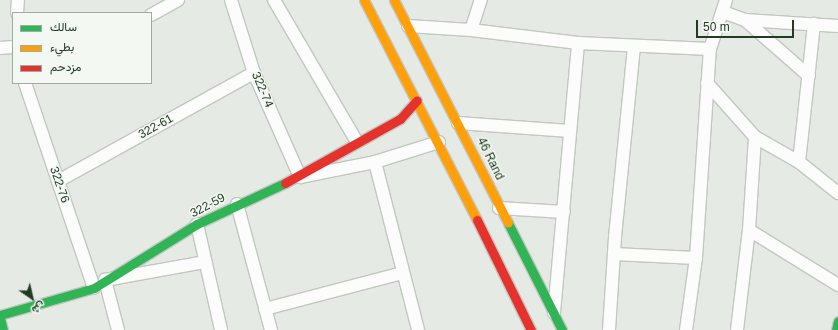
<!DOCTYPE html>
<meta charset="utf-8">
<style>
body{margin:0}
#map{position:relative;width:838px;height:330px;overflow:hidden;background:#e5eae4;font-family:Helvetica,Vazirmatn,sans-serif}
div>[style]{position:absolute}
.roads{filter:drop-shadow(1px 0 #c2c7c1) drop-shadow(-1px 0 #c2c7c1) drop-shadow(0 1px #c2c7c1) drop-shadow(0 -1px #c2c7c1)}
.street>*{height:12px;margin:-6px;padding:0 6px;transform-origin:6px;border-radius:6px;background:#fbfcfb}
.fast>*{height:9px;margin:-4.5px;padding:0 4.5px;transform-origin:4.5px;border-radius:4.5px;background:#30b455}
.slow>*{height:9px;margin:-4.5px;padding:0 4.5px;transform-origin:4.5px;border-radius:4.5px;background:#ff9f0a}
.jam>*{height:9px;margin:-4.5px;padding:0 4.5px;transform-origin:4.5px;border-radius:4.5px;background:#e5322d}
span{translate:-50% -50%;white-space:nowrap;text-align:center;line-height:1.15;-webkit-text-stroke:3px #f3f8f2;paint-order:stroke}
.street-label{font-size:12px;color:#223c24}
.legend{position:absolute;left:12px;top:12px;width:140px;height:72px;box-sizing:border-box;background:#f3f8f2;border:1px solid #9fada0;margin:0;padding:5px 7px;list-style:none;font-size:12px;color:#223c24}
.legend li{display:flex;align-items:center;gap:8px;height:20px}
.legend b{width:20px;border:1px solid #9fada0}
.north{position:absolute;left:12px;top:278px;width:40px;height:40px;-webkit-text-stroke:3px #f3f8f2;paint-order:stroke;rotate:146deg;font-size:11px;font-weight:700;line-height:16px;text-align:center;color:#223c24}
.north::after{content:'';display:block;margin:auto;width:14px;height:18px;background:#223c24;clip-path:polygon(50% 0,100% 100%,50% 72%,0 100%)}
.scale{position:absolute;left:696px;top:20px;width:98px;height:18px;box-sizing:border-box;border:2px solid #223c24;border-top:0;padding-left:5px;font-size:12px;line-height:14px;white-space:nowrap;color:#223c24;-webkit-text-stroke:3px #f3f8f2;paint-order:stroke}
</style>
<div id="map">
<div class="roads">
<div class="street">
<div style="left:231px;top:0;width:77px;rotate:72.5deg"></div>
<div style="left:254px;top:73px;width:114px;rotate:66.1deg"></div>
<div style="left:300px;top:177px;width:76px;rotate:-11.3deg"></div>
<div style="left:375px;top:162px;width:67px;rotate:-17.4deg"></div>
<div style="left:274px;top:0;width:164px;rotate:59.7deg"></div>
<div style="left:723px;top:12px;width:23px;rotate:20deg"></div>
<div style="left:745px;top:20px;width:93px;rotate:3.7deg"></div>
<div style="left:17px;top:13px;width:13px;rotate:-86deg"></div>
<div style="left:151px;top:15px;width:31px;rotate:-29deg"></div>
<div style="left:745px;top:20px;width:85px;rotate:41.2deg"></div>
<div style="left:408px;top:26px;width:63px;rotate:3.6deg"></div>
<div style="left:471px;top:30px;width:108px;rotate:6.9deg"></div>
<div style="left:578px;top:43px;width:132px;rotate:2.6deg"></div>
<div style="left:471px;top:30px;width:32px;rotate:-72deg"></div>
<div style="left:0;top:48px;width:13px;rotate:-4deg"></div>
<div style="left:25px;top:83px;width:216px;rotate:71.4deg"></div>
<div style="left:707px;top:83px;width:72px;rotate:48.4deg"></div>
<div style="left:755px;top:137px;width:51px;rotate:29.6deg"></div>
<div style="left:799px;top:162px;width:50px;rotate:38.5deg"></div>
<div style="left:458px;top:123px;width:112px;rotate:4.1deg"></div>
<div style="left:375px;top:162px;width:173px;rotate:75.6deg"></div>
<div style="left:799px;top:162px;width:139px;rotate:-83.8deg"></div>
<div style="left:58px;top:181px;width:224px;rotate:-28.9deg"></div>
<div style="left:237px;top:204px;width:131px;rotate:74.9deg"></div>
<div style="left:499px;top:208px;width:65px;rotate:3.5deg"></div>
<div style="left:197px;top:224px;width:109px;rotate:77.2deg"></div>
<div style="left:749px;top:230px;width:105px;rotate:31.7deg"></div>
<div style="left:614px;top:254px;width:82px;rotate:2.8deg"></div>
<div style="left:265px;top:309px;width:142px;rotate:-14.7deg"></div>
<div style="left:554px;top:313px;width:271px;rotate:-84.9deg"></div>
<div style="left:118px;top:330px;width:52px;rotate:-104.6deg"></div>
<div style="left:105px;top:280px;width:102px;rotate:-10.2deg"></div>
<div style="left:609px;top:330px;width:93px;rotate:-86.3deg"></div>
<div style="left:615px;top:237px;width:192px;rotate:-84.3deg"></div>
<div style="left:686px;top:330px;width:73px;rotate:-82.1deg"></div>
<div style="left:696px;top:258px;width:209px;rotate:-86.2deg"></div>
<div style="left:710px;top:49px;width:52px;rotate:-71.9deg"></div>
<div style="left:737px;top:330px;width:101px;rotate:-83.2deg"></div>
<div style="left:749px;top:230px;width:93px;rotate:-86.3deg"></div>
</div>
<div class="fast">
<div style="left:508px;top:223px;width:120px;rotate:63.2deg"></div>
<div style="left:0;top:315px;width:98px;rotate:-16deg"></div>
<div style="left:94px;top:288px;width:121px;rotate:-31.9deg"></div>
<div style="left:197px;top:224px;width:97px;rotate:-25deg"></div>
<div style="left:0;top:318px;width:12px;rotate:76deg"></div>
<div style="left:836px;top:330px;width:9px;rotate:-77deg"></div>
</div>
<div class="slow">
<div style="left:364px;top:0;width:247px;rotate:62.8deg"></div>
<div style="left:394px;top:0;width:250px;rotate:62.9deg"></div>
</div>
<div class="jam">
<div style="left:285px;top:183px;width:132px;rotate:-29.1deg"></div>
<div style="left:400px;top:119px;width:25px;rotate:-48deg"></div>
<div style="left:477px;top:220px;width:123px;rotate:63.9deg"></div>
</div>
</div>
<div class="street-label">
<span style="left:262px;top:90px;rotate:67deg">322-74</span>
<span style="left:156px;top:127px;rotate:-29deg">322-61</span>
<span style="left:490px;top:159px;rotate:64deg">46 Rand</span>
<span style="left:59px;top:185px;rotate:71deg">322-76</span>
<span style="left:208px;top:206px;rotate:-28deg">322-59</span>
</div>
<ul class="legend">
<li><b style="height:5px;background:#30b455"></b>سالك</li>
<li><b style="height:5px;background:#ff9f0a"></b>بطيء</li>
<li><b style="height:5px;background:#e5322d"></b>مزدحم</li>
</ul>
<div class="north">ش</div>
<div class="scale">50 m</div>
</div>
